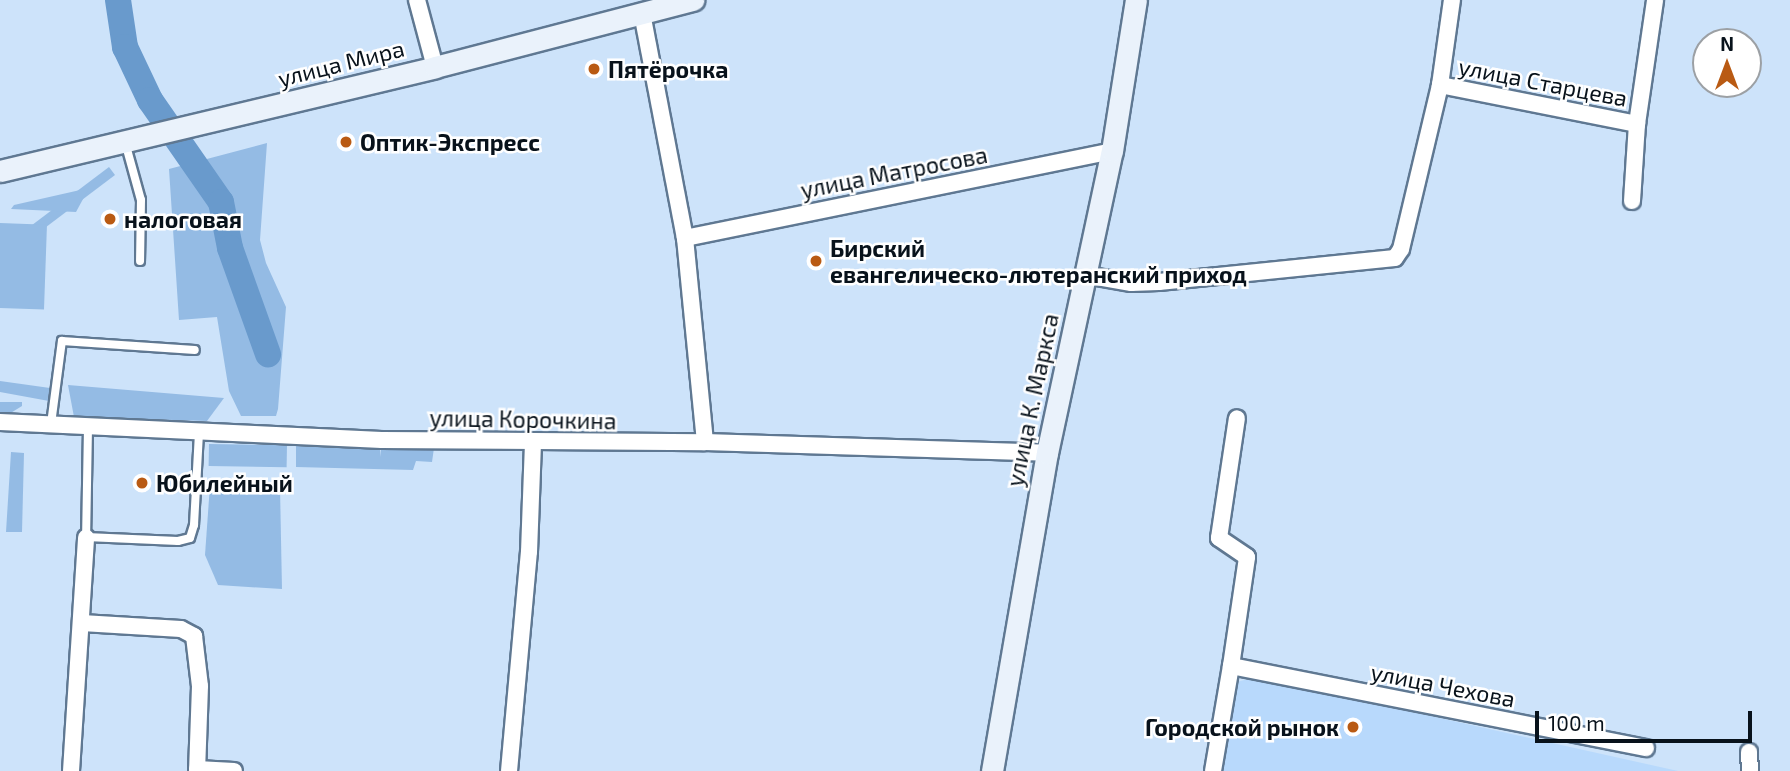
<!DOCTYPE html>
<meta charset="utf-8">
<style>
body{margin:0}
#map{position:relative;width:1790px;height:771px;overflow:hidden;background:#cde3fa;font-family:"Exo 2",sans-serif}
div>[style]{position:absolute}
.built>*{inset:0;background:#b8d9fc}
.green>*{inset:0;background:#94bbe4;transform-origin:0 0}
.river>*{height:26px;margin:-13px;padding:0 13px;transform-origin:13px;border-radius:13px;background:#699acc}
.roads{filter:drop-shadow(2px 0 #5f7892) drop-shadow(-2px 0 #5f7892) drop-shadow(0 2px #5f7892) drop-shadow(0 -2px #5f7892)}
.lane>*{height:8px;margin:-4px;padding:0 4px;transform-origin:4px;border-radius:4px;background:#fff}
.street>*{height:16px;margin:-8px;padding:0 8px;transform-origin:8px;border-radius:8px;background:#fff}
.secondary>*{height:21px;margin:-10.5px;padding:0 10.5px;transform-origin:10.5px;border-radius:10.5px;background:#eaf2fb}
.dots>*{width:19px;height:19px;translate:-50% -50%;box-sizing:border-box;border:4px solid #fff;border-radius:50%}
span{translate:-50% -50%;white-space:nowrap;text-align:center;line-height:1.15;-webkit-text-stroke:5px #fff;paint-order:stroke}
.street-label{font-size:23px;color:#08121b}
.poi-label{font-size:23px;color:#08121b;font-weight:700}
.left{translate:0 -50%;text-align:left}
.right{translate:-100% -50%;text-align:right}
.north{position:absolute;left:1692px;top:28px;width:70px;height:70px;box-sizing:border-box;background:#fff;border:2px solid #9ca0a4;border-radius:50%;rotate:0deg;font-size:19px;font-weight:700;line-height:28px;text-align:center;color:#08121b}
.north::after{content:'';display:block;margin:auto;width:24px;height:32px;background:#b95a13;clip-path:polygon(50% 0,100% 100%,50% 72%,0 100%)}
.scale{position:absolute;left:1535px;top:711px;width:217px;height:32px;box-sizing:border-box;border:4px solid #08121b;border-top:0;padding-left:9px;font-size:21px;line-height:24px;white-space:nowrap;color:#08121b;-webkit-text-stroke:5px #fff;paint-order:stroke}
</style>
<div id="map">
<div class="built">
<div style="clip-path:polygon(1255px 677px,1678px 771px,1220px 771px,1237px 682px)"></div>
</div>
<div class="green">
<div style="clip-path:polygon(267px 143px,260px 240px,266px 263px,286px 307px,278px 409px,276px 416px,241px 416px,229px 391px,217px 317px,179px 320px,169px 169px)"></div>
<div style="left:109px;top:167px;width:10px;height:100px;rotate:53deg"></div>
<div style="clip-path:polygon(89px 188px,76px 212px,11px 209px,14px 205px)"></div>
<div style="left:0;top:223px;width:47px;height:85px;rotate:2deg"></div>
<div style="clip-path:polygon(0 381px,50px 388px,49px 401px,0 392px)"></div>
<div style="clip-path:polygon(68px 385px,224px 398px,207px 421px,74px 417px)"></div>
<div style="clip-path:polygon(0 402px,22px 402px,22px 406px,9px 414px,0 413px)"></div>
<div style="left:209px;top:444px;width:78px;height:22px;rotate:1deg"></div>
<div style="clip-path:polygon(296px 446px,380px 449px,380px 457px,381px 449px,434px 448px,432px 462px,416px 461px,413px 470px,296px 467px)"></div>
<div style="clip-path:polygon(11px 452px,24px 453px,22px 532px,6px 532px)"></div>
<div style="clip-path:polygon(210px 485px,280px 488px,282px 589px,218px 585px,205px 555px)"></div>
</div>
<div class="river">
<div style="left:118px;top:0;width:48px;rotate:81.5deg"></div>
<div style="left:125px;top:47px;width:59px;rotate:64.7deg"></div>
<div style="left:150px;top:100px;width:124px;rotate:55.2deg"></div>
<div style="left:221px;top:202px;width:47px;rotate:78.9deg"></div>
<div style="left:230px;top:248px;width:113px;rotate:70.3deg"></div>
</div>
<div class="roads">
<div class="lane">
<div style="left:125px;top:142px;width:60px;rotate:74.6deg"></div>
<div style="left:141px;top:200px;width:61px;rotate:90.9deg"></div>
<div style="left:51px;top:424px;width:84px;rotate:-82.5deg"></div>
<div style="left:62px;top:341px;width:133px;rotate:3.9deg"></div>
<div style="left:88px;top:427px;width:110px;rotate:91deg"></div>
<div style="left:86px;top:537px;width:92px;rotate:2.5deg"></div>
<div style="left:178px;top:541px;width:12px;rotate:-14deg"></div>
<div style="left:190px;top:538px;width:14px;rotate:-73deg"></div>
<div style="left:194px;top:525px;width:92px;rotate:-86.9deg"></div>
</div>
<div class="street">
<div style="left:417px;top:0;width:69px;rotate:75deg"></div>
<div style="left:642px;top:13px;width:229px;rotate:79.2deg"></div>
<div style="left:685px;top:238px;width:205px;rotate:84.4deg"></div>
<div style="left:1440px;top:85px;width:86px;rotate:-82deg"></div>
<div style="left:1632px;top:201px;width:77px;rotate:-86.3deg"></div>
<div style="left:685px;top:238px;width:436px;rotate:-11.5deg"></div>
<div style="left:1086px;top:275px;width:46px;rotate:10.1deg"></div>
<div style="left:1131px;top:283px;width:28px;rotate:-2deg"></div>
<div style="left:1159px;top:282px;width:237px;rotate:-5.8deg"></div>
<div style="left:1395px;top:258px;width:11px;rotate:-56deg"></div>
<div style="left:1401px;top:249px;width:169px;rotate:-76.6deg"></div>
<div style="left:1440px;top:85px;width:201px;rotate:11.2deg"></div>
<div style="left:1637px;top:124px;width:125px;rotate:-81.7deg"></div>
<div style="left:0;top:422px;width:382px;rotate:2.7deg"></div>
<div style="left:382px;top:440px;width:323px;rotate:0.4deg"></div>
<div style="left:705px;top:442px;width:342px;rotate:1.8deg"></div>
<div style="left:82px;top:623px;width:99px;rotate:3.5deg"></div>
<div style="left:181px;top:629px;width:15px;rotate:28deg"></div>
<div style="left:194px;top:636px;width:50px;rotate:83.2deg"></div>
<div style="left:200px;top:686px;width:85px;rotate:92deg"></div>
<div style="left:1231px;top:666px;width:110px;rotate:-81.6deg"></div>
<div style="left:1247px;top:557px;width:34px;rotate:-146deg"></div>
<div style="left:1219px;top:538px;width:121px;rotate:-81.5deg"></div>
<div style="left:1749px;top:752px;width:19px;rotate:87deg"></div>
<div style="left:197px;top:769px;width:37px;rotate:3deg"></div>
<div style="left:71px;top:771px;width:234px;rotate:-86.3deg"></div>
<div style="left:509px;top:771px;width:220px;rotate:-84.8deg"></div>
<div style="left:529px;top:552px;width:110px;rotate:-87.9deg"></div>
<div style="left:1213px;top:771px;width:107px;rotate:-80.3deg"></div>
<div style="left:1231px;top:666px;width:423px;rotate:11.2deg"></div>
</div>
<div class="secondary">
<div style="left:0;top:171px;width:447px;rotate:-13.4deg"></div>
<div style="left:435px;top:67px;width:267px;rotate:-14.6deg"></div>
<div style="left:992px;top:771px;width:323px;rotate:-80.2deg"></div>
<div style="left:1047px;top:453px;width:309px;rotate:-77.9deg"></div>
<div style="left:1112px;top:151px;width:153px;rotate:-81deg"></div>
</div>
</div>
<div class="dots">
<div style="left:594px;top:69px;background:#b95a13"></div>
<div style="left:346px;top:142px;background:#b95a13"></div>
<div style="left:110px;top:219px;background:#b95a13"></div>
<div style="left:816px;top:261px;background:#b95a13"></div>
<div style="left:142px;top:483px;background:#b95a13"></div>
<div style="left:1353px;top:727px;background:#b95a13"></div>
</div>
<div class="street-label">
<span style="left:341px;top:63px;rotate:-14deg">улица Мира</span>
<span style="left:1543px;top:82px;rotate:11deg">улица Старцева</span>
<span style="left:894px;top:172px;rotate:-11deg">улица Матросова</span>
<span style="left:1032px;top:400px;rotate:-78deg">улица К. Маркса</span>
<span style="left:523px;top:419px;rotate:1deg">улица Корочкина</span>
<span style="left:1443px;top:685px;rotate:11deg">улица Чехова</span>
</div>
<div class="poi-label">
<span class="left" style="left:608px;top:69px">Пятёрочка</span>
<span class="left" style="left:360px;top:142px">Оптик-Экспресс</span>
<span class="left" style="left:124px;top:219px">налоговая</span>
<span class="left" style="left:830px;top:261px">Бирский<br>евангелическо-лютеранский приход</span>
<span class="left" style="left:156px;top:483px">Юбилейный</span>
<span class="right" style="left:1339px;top:727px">Городской рынок</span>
</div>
<div class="north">N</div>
<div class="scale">100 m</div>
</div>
